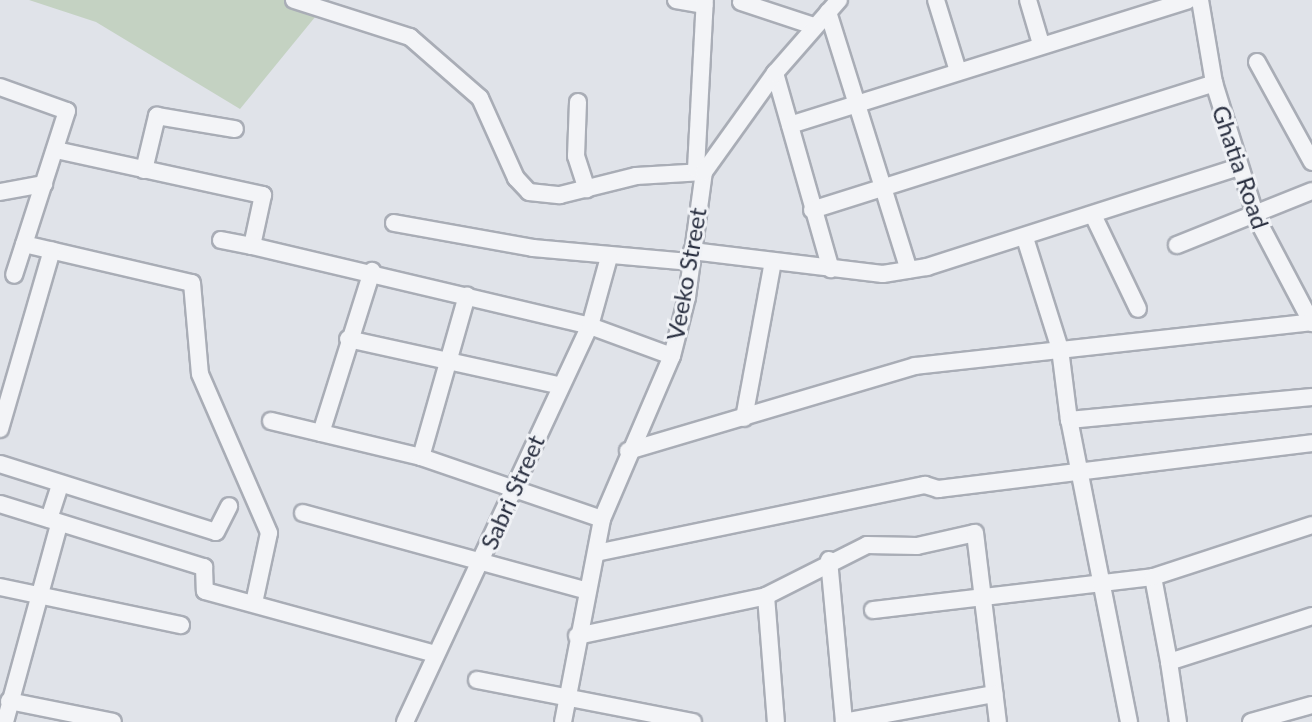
<!DOCTYPE html>
<style>
body{margin:0}
#map{position:relative;width:1312px;height:722px;overflow:hidden;background:#e0e3e9;font-family:Lato,sans-serif}
div>[style]{position:absolute}
.green>*{inset:0;background:#c4d2c2}
.roads{filter:drop-shadow(2px 0 #a9adb6) drop-shadow(-2px 0 #a9adb6) drop-shadow(0 2px #a9adb6) drop-shadow(0 -2px #a9adb6)}
.minor>*{height:16px;margin:-8px;padding:0 8px;transform-origin:8px;border-radius:8px;background:#f3f4f7}
span{translate:-50% -50%;white-space:nowrap;text-align:center;line-height:1.15;-webkit-text-stroke:6px #f0f2f6;paint-order:stroke}
.street-label{font-size:24px;color:#292f40}
</style>
<div id="map">
<div class="green">
<div style="clip-path:polygon(29px 0,329px 0,240px 109px,96px 22px)"></div>
</div>
<div class="roads">
<div class="minor">
<div style="left:294px;top:0;width:122px;rotate:17.7deg"></div>
<div style="left:410px;top:37px;width:93px;rotate:41.1deg"></div>
<div style="left:480px;top:98px;width:88px;rotate:65.8deg"></div>
<div style="left:516px;top:178px;width:19px;rotate:47deg"></div>
<div style="left:529px;top:192px;width:31px;rotate:6deg"></div>
<div style="left:560px;top:195px;width:78px;rotate:-14deg"></div>
<div style="left:636px;top:176px;width:68px;rotate:-3.4deg"></div>
<div style="left:676px;top:0;width:29px;rotate:10deg"></div>
<div style="left:936px;top:0;width:74px;rotate:72.8deg"></div>
<div style="left:1028px;top:0;width:46px;rotate:73.5deg"></div>
<div style="left:1200px;top:0;width:84px;rotate:80.4deg"></div>
<div style="left:1214px;top:83px;width:140px;rotate:72.6deg"></div>
<div style="left:1256px;top:217px;width:120px;rotate:62.2deg"></div>
<div style="left:741px;top:2px;width:77px;rotate:18.2deg"></div>
<div style="left:828px;top:12px;width:270px;rotate:72.6deg"></div>
<div style="left:1257px;top:62px;width:114px;rotate:61.2deg"></div>
<div style="left:775px;top:73px;width:204px;rotate:74.1deg"></div>
<div style="left:0;top:87px;width:71px;rotate:19.7deg"></div>
<div style="left:67px;top:111px;width:172px;rotate:107.9deg"></div>
<div style="left:578px;top:102px;width:54px;rotate:92.1deg"></div>
<div style="left:576px;top:156px;width:35px;rotate:72deg"></div>
<div style="left:790px;top:125px;width:417px;rotate:-17.4deg"></div>
<div style="left:56px;top:150px;width:212px;rotate:12.3deg"></div>
<div style="left:263px;top:195px;width:52px;rotate:102.2deg"></div>
<div style="left:252px;top:246px;width:347px;rotate:13.3deg"></div>
<div style="left:590px;top:326px;width:87px;rotate:20.1deg"></div>
<div style="left:696px;top:169px;width:169px;rotate:-87deg"></div>
<div style="left:144px;top:170px;width:56px;rotate:-76.5deg"></div>
<div style="left:157px;top:116px;width:79px;rotate:9.5deg"></div>
<div style="left:0;top:192px;width:45px;rotate:-10.3deg"></div>
<div style="left:812px;top:210px;width:422px;rotate:-17.5deg"></div>
<div style="left:1093px;top:215px;width:104px;rotate:64.4deg"></div>
<div style="left:394px;top:223px;width:141px;rotate:10.2deg"></div>
<div style="left:533px;top:248px;width:159px;rotate:5.1deg"></div>
<div style="left:1025px;top:238px;width:116px;rotate:72.5deg"></div>
<div style="left:1060px;top:349px;width:72px;rotate:82.8deg"></div>
<div style="left:221px;top:240px;width:32px;rotate:11deg"></div>
<div style="left:24px;top:244px;width:172px;rotate:13.1deg"></div>
<div style="left:192px;top:283px;width:91px;rotate:85deg"></div>
<div style="left:200px;top:374px;width:173px;rotate:66.5deg"></div>
<div style="left:269px;top:533px;width:72px;rotate:102.1deg"></div>
<div style="left:1177px;top:245px;width:145px;rotate:-21.8deg"></div>
<div style="left:692px;top:251px;width:192px;rotate:6.9deg"></div>
<div style="left:883px;top:274px;width:45px;rotate:-9deg"></div>
<div style="left:927px;top:267px;width:328px;rotate:-17.8deg"></div>
<div style="left:348px;top:339px;width:215px;rotate:12.4deg"></div>
<div style="left:744px;top:418px;width:159px;rotate:-79.5deg"></div>
<div style="left:271px;top:421px;width:154px;rotate:13.5deg"></div>
<div style="left:421px;top:457px;width:191px;rotate:18.9deg"></div>
<div style="left:0;top:429px;width:186px;rotate:-73.8deg"></div>
<div style="left:321px;top:433px;width:170px;rotate:-72.5deg"></div>
<div style="left:628px;top:451px;width:299px;rotate:-16.5deg"></div>
<div style="left:915px;top:366px;width:399px;rotate:-6.3deg"></div>
<div style="left:421px;top:457px;width:168px;rotate:-74.1deg"></div>
<div style="left:0;top:464px;width:226px;rotate:17.5deg"></div>
<div style="left:216px;top:532px;width:29px;rotate:-63deg"></div>
<div style="left:0;top:504px;width:214px;rotate:17.2deg"></div>
<div style="left:204px;top:567px;width:24px;rotate:88deg"></div>
<div style="left:205px;top:591px;width:234px;rotate:15.3deg"></div>
<div style="left:303px;top:513px;width:295px;rotate:15.3deg"></div>
<div style="left:49px;top:519px;width:35px;rotate:-72deg"></div>
<div style="left:596px;top:553px;width:336px;rotate:-11.7deg"></div>
<div style="left:925px;top:485px;width:14px;rotate:17deg"></div>
<div style="left:938px;top:489px;width:377px;rotate:-7deg"></div>
<div style="left:829px;top:560px;width:163px;rotate:84.7deg"></div>
<div style="left:1153px;top:577px;width:86px;rotate:79.3deg"></div>
<div style="left:1169px;top:662px;width:150px;rotate:-17.8deg"></div>
<div style="left:0;top:587px;width:185px;rotate:11.9deg"></div>
<div style="left:766px;top:596px;width:126px;rotate:85.5deg"></div>
<div style="left:873px;top:610px;width:282px;rotate:-6.7deg"></div>
<div style="left:1153px;top:577px;width:167px;rotate:-18.1deg"></div>
<div style="left:577px;top:636px;width:193px;rotate:-11.9deg"></div>
<div style="left:766px;top:596px;width:113px;rotate:-26.8deg"></div>
<div style="left:867px;top:545px;width:50px;rotate:1.1deg"></div>
<div style="left:917px;top:546px;width:59px;rotate:-12.6deg"></div>
<div style="left:975px;top:533px;width:190px;rotate:83.1deg"></div>
<div style="left:1169px;top:662px;width:61px;rotate:81.5deg"></div>
<div style="left:477px;top:680px;width:220px;rotate:11deg"></div>
<div style="left:9px;top:701px;width:106px;rotate:11.4deg"></div>
<div style="left:5px;top:722px;width:205px;rotate:-74.7deg"></div>
<div style="left:405px;top:722px;width:437px;rotate:-65deg"></div>
<div style="left:590px;top:326px;width:72px;rotate:-74.6deg"></div>
<div style="left:563px;top:722px;width:207px;rotate:-79.1deg"></div>
<div style="left:602px;top:519px;width:177px;rotate:-66.8deg"></div>
<div style="left:672px;top:356px;width:61px;rotate:-75.7deg"></div>
<div style="left:687px;top:297px;width:126px;rotate:-82.3deg"></div>
<div style="left:704px;top:172px;width:122px;rotate:-54.4deg"></div>
<div style="left:775px;top:73px;width:97px;rotate:-48.8deg"></div>
<div style="left:844px;top:722px;width:153px;rotate:-10.6deg"></div>
<div style="left:1129px;top:722px;width:308px;rotate:-101.2deg"></div>
<div style="left:1069px;top:420px;width:244px;rotate:-5.4deg"></div>
<div style="left:1251px;top:722px;width:63px;rotate:-15.6deg"></div>
</div>
</div>
<div class="street-label">
<span style="left:1241px;top:167px;rotate:71deg">Ghatia Road</span>
<span style="left:686px;top:274px;rotate:-80deg">Veeko Street</span>
<span style="left:512px;top:492px;rotate:-66deg">Sabri Street</span>
</div>
</div>
